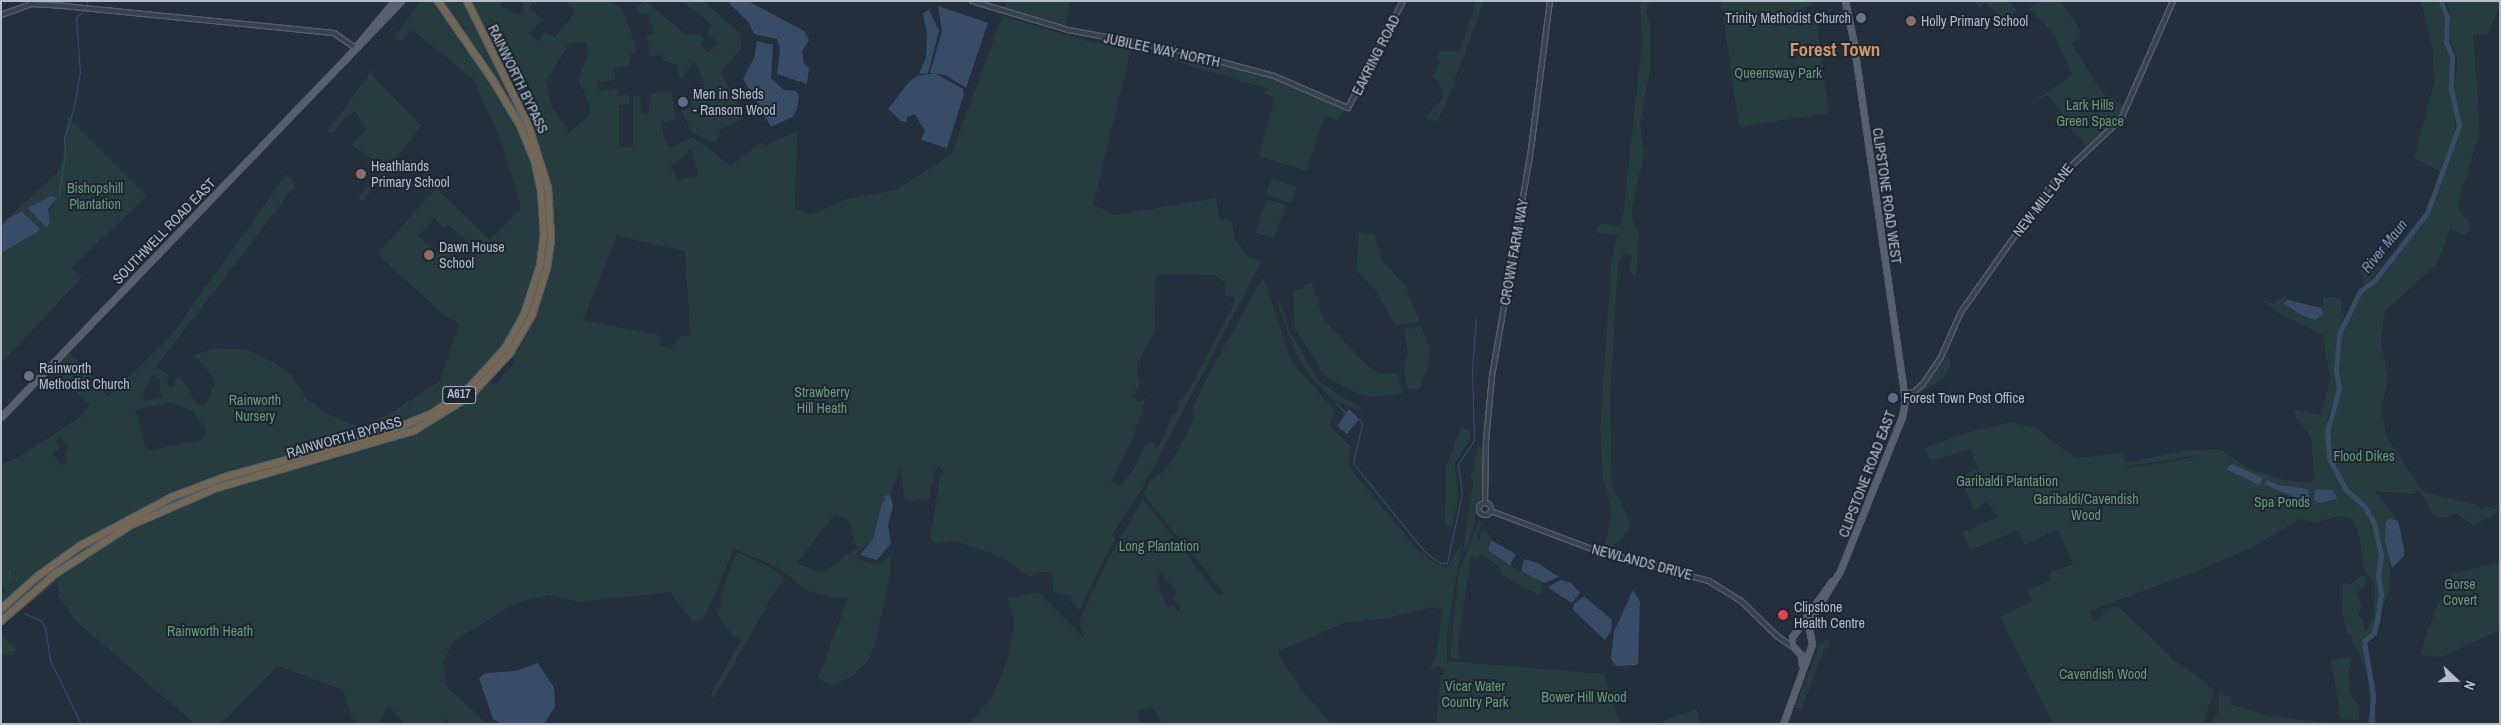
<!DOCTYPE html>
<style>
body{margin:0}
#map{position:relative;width:2501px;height:725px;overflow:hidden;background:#242f3e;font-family:"Archivo Narrow",sans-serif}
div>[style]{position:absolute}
.green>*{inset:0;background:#263c3f;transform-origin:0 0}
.water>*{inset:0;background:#394c67}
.stream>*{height:1px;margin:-0.5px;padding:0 0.5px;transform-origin:0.5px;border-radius:0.5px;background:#394c67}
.river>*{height:5px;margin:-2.5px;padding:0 2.5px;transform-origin:2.5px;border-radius:2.5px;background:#394c67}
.roads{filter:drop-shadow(1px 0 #565f6c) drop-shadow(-1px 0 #565f6c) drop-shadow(0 1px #565f6c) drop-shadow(0 -1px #565f6c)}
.minor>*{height:4px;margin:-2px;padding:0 2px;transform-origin:2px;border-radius:2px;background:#38414e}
.minor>.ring{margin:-2px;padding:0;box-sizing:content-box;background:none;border:4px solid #38414e;border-radius:50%}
.major>*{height:5px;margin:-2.5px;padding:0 2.5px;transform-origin:2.5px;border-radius:2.5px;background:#56606e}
.highway>*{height:6px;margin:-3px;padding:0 3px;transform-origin:3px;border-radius:3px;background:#746855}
.dots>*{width:14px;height:14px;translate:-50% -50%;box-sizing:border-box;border:2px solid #1d2633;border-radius:50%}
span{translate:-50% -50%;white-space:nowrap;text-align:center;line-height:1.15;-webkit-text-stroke:4px #1d2633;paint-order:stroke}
.shield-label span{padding:1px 4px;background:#1d2633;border:1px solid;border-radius:4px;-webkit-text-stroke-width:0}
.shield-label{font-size:12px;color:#b4bcc9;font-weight:700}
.poi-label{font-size:14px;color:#b4bcc9}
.right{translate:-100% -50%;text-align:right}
.left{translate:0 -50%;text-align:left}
.street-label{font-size:14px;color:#b4bcc9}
.park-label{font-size:14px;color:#6b9a76}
.water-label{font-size:15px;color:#7c92b1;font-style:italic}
.district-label{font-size:19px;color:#d59563;font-weight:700}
.frame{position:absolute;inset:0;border:2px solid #b4bcc9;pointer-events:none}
.north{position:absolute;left:2431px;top:655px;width:50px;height:50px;-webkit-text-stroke:4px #1d2633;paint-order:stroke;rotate:111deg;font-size:14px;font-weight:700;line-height:20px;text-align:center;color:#b4bcc9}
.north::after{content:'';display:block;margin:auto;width:18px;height:22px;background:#b4bcc9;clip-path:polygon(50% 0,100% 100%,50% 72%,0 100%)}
</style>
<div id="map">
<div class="green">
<div style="clip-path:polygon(evenodd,421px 1px,501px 1px,501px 8px,508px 8px,516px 15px,524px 14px,522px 1px,536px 1px,536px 6px,533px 3px,529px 7px,543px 20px,528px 34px,538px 42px,545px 32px,555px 37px,570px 19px,575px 10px,565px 1px,609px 1px,622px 8px,637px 50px,631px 55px,629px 66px,614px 68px,616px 80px,598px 82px,599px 91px,617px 88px,618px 96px,629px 94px,629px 104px,619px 105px,619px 147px,633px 147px,633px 95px,640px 96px,641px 113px,648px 114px,650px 94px,671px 91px,676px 119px,662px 123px,664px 138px,670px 148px,693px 137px,731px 166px,761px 142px,764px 146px,797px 131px,795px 208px,811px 215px,846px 199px,896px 190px,952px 154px,1002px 16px,1084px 40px,1131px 50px,1093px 205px,1115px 215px,1216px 198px,1219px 219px,1232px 221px,1234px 238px,1250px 259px,1262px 260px,1142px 489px,1111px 536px,1115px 538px,1079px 611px,1070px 600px,1072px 596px,1053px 592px,1052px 576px,1047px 572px,1036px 572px,1031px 577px,995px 554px,954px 541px,936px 544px,930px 540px,940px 477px,944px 472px,939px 466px,932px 474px,934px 483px,930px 485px,930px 499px,912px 501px,904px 497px,901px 468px,890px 495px,884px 496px,886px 500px,882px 502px,873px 539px,856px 554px,859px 560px,877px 565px,891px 555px,890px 576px,874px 648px,869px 660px,852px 676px,834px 685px,818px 679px,848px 597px,833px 598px,809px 591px,777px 567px,734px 549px,705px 617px,695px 621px,690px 618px,670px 592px,579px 602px,548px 595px,516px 603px,460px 637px,453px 642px,443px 662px,446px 686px,487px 724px,450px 724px,441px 715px,447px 724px,405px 724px,388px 706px,379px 724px,360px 724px,352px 718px,343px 690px,278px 666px,221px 724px,195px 724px,75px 620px,59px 597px,57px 582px,1px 626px,1px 595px,6px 592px,1px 583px,1px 464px,17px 458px,82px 416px,90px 405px,51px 370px,68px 352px,105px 388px,103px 391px,108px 397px,169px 338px,287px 174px,295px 186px,156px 367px,167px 374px,169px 387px,174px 386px,175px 379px,180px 376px,197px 404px,205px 406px,215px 382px,199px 359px,193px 359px,193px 355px,216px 348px,248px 350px,275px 363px,290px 374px,306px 398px,327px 414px,359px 427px,388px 415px,440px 381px,459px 324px,447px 317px,384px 261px,379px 252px,436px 188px,490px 240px,520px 209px,520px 202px,501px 141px,473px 79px,414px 31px,410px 31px,401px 41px,393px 38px,421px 1px,578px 41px,586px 43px,588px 55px,578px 79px,590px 105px,589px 115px,569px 133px,552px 107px,546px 81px,569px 44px,578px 41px,421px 1px,691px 149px,699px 176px,679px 180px,670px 168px,691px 149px,421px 1px,433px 217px,444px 228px,448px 224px,472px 246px,467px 252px,470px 255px,462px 264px,448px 251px,445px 254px,440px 249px,436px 253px,418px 235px,433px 221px,433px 217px,421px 1px,617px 236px,685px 251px,690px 336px,681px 336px,671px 348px,659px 345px,661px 336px,583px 320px,617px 236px,421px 1px,1164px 274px,1215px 275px,1225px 283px,1224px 296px,1233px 297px,1234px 304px,1188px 392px,1178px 403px,1179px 409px,1173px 415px,1158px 448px,1151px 442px,1145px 447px,1134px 469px,1119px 487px,1111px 481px,1134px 434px,1146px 398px,1139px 402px,1131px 396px,1141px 383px,1137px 376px,1137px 363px,1155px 332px,1156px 277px,1164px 274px,421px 1px,513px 357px,514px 363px,497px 384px,489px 383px,513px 357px,421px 1px,152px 375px,159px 379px,161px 398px,143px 401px,145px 388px,152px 375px,421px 1px,171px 402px,192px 411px,207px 430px,206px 435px,201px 440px,149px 450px,145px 446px,135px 410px,171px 402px,421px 1px,60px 436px,69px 448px,65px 453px,68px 461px,60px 465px,53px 453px,61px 448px,56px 442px,60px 436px,421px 1px,835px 514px,849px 520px,857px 548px,822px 573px,797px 563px,835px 514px)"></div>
<div style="clip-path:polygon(645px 1px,685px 34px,701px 35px,704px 40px,701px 46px,708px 53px,719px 43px,707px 33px,712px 25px,682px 1px,703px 1px,740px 33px,741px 48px,721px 73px,745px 117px,721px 129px,716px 142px,708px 141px,691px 131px,682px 111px,692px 107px,691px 98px,706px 97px,703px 80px,694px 61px,680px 80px,677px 65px,664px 61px,661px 54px,652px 57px,646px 36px,655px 33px,648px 13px,639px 14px,637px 6px)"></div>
<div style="clip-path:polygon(1006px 1px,1071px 1px,1064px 26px,1004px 8px)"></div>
<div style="clip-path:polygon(1476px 1px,1484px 1px,1447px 101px,1437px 122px,1424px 118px,1443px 98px,1438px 80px,1433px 77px,1440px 61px,1437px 59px,1439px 51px,1460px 51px)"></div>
<div style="clip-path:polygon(1640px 1px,1653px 1px,1647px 5px,1646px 12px,1650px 23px,1650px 71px,1640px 123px,1644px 155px,1632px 207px,1632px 219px,1639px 233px,1636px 276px,1629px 270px,1632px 256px,1627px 254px,1623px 254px,1618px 265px,1610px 399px,1612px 484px,1632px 526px,1612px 548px,1605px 543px,1612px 514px,1603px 478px,1600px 430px,1611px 267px,1617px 234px,1597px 233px,1596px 228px,1602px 223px,1620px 226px,1623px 216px,1642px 43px)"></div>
<div style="clip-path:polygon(1721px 1px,1813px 1px,1813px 6px,1804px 7px,1805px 13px,1789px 15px,1789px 19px,1774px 22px,1775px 27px,1816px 19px,1829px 113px,1739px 127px)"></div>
<div style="clip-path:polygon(1974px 1px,2007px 1px,2017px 10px,2006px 20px,1985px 3px,1980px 8px)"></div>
<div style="clip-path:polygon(2042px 1px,2060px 1px,2080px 29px,2081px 37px,2072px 44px,2080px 57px,2103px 93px,2124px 106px,2109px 129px,2087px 147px,2059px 117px,2062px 113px,2047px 95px,2025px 107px,2072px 75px,2055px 36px,2029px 8px)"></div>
<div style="clip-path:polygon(2421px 1px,2439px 1px,2444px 18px,2444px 41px,2452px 57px,2450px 86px,2456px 132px,2441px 172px,2414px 158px,2434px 83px,2432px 47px)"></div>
<div style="clip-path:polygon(evenodd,2446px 1px,2500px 1px,2500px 6px,2488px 34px,2473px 34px,2480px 130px,2457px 208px,2471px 225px,2469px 232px,2463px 235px,2450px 229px,2437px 264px,2385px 311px,2381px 341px,2388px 379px,2382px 408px,2386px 435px,2422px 491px,2414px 490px,2416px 494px,2375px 491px,2396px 518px,2386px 522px,2391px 584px,2379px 620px,2366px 643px,2377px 724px,2367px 724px,2370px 712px,2368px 681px,2359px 652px,2352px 642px,2352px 635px,2347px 634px,2342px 612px,2343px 583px,2352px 584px,2361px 576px,2366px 576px,2365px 586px,2357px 592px,2362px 607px,2358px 616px,2362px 618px,2365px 632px,2374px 619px,2375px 585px,2364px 568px,2358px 531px,2352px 518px,2338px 516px,2316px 523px,2299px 519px,2253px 547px,2195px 572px,2089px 611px,2094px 623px,2103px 614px,2102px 610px,2118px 606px,2174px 660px,2204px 681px,2214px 692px,2203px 724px,2053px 724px,2000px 617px,2032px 601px,2027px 590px,2050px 581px,2050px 572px,2073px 564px,2058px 529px,2025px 545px,2018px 530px,1971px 550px,1962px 533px,1998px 517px,1987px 502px,1974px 510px,1960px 477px,1978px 468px,1970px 449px,1934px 460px,1930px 460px,1925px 448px,1968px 432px,2011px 422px,2037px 429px,2075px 458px,2124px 453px,2125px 463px,2182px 451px,2220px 449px,2247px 468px,2284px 480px,2310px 482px,2314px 479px,2311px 438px,2294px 414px,2295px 410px,2321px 415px,2330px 379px,2323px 335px,2280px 314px,2263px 300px,2273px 304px,2285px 295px,2288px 300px,2284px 301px,2292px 311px,2323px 316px,2323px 298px,2333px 297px,2342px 300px,2341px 311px,2345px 313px,2337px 334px,2334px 371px,2338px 389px,2328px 416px,2327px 456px,2346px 487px,2330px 456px,2329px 433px,2342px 390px,2338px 369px,2341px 334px,2361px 294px,2422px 226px,2461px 127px,2454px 99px,2457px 59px,2450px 39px,2450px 13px,2446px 1px,2204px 454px,2178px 461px,2125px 468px,2125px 467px,2204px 454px)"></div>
<div style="clip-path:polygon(1159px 51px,1181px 54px,1279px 81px,1344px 110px,1338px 121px,1325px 115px,1306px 171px,1259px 156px,1275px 98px,1264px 93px,1269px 89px,1174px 61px,1157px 55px)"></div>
<div style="clip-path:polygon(374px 68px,372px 75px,421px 126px,363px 202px,358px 197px,386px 168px,352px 145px,366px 129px,355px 111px,345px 117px,333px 133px,327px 132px)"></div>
<div style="clip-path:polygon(evenodd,67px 116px,147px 196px,72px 267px,82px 277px,1px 364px,1px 253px,39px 231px,22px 212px,8px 218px,57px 173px,63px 159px,67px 116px,51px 196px,54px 205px,46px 214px,50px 223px,28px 209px,51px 196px)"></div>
<div style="left:1272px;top:178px;width:26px;height:17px;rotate:21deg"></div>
<div style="left:1267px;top:199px;width:20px;height:35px;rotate:20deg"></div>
<div style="clip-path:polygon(1359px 232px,1374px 234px,1382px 260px,1406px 287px,1420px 322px,1396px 325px,1375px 290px,1356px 270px)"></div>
<div style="clip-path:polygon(2377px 265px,2381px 267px,2365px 287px,2360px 270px)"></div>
<div style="clip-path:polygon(evenodd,1263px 277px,1291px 361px,1334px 410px,1330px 426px,1352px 448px,1348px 463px,1358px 478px,1416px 548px,1434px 562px,1447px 568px,1462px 542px,1448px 626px,1447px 661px,1604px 674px,1620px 724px,1436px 724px,1441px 676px,1446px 670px,1437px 666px,1430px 669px,1436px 656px,1442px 615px,1441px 610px,1433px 607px,1388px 618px,1344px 623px,1277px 652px,1300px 688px,1332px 724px,1163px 724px,1151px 706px,1137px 711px,1141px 724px,970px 723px,993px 696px,1007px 661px,1015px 622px,1008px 598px,1038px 592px,1084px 638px,1079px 622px,1106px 563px,1143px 499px,1219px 596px,1224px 593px,1143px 494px,1150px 482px,1168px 467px,1184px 439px,1194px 418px,1192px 409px,1208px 376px,1263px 277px,1160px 572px,1177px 592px,1173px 599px,1181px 608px,1178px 611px,1172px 605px,1168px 608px,1157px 581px,1160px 572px)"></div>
<div style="clip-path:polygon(1311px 282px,1324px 319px,1362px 361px,1379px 374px,1398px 373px,1402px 393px,1372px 397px,1356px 393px,1326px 377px,1295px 329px,1293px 292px)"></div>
<div style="clip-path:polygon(1277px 302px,1282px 305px,1288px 328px,1318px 381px,1366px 412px,1333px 400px,1310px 376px,1294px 349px)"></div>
<div style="clip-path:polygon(1421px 325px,1430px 350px,1427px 368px,1420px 389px,1408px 389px,1404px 369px,1408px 353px,1404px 330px)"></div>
<div style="clip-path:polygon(1947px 356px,1950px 359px,1950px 366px,1943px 379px,1918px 394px)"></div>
<div style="clip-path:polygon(1461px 428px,1470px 430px,1470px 438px,1455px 464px,1458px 495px,1453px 527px,1445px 523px,1446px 467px)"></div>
<div style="clip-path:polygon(1478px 446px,1483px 449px,1482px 491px,1468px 546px,1463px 552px,1473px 483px,1471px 477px)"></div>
<div style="clip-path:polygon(2420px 491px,2477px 505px,2482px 510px,2485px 506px,2500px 510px,2474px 526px,2456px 513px,2444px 518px,2433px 515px)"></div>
<div style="clip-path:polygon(1479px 522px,1481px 523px,1477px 536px,1479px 540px,1483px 530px,1491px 536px,1488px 550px,1504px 563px,1540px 581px,1544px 590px,1539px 595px,1503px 576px,1498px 565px,1479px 554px,1477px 560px,1471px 556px,1457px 651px,1461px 659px,1450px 658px,1459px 571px)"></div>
<div style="clip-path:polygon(737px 552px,775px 570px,783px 578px,714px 698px,710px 696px,741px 640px,730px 633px,718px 615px,727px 577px)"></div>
<div style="clip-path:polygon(2500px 563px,2500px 630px,2442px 657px,2422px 655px,2424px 639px,2451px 573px)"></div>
<div style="clip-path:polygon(2px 635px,16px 649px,12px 655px,1px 655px)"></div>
<div style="clip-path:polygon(1827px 638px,1830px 647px,1824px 650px,1801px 709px,1795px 707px,1819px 646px)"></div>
<div style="clip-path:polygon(2352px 657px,2348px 677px,2352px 698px,2360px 707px,2359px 720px,2341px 719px,2331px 660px)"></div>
<div style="clip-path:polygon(2219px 693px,2230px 698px,2229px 704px,2271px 716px,2335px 724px,2211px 724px,2219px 709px)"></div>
<div style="clip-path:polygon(1697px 709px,1699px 724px,1663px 724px,1662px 721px)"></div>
</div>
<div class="water">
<div style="clip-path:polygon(727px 1px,748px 1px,804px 31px,809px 40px,802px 51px,804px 63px,809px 68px,807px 84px,777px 74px,780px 49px,777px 39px,754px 34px,749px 23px)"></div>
<div style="clip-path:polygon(938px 6px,988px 23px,966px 88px,946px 75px,930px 73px,942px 31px)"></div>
<div style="clip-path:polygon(929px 10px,939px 31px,928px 73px,919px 74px,926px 58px,927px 34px,923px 13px)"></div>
<div style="clip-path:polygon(757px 41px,773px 45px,771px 78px,784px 90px,795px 91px,799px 95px,797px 109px,792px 117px,771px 127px,743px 79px,754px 58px)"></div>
<div style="clip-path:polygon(934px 73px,963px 89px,964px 94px,947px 148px,921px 140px,925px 131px,915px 114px,907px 117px,906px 122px,901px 121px,888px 109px,909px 82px,917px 76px)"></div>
<div style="clip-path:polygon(51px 196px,57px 198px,48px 209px,50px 223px,46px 227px,28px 208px)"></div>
<div style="clip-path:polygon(22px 212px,38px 227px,39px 231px,1px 253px,1px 227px,8px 218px)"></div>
<div style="clip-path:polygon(2288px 300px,2322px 308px,2323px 315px,2315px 320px,2299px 314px,2283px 303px)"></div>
<div style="clip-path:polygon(1349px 409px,1359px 419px,1347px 434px,1337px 426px)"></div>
<div style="clip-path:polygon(2232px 464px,2263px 478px,2259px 485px,2226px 469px)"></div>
<div style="clip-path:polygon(2267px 480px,2279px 485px,2308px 489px,2310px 504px,2264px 484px)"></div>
<div style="clip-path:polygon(2315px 489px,2333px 490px,2337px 499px,2319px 503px,2314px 500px)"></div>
<div style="clip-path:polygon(890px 495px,893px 506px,888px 525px,891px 543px,877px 560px,866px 557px,860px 555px,873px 539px,882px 502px,886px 500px,883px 496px)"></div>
<div style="clip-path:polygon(2390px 518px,2398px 521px,2404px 549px,2404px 556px,2392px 568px,2385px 541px,2386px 522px)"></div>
<div style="clip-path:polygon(1491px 540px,1516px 554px,1510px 566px,1488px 550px)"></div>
<div style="clip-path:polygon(1524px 559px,1538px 563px,1559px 577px,1544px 583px,1521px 571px)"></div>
<div style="clip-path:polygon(1561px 580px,1571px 583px,1580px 593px,1572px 603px,1550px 589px,1549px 586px)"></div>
<div style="clip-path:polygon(1633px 590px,1640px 602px,1638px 663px,1637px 665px,1616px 666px,1611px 659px,1614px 632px)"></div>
<div style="clip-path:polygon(1584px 596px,1612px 620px,1611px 631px,1605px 640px,1573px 610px,1574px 604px)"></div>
<div style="clip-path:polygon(538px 663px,554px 688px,555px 706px,544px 724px,501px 724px,493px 719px,479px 678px,485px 673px,516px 671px)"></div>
</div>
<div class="stream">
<div style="left:59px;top:194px;width:41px;rotate:-81.7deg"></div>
<div style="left:65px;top:153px;width:15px;rotate:-94deg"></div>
<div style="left:64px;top:138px;width:28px;rotate:-72deg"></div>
<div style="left:73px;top:111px;width:39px;rotate:-80deg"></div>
<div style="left:80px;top:73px;width:56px;rotate:-94.1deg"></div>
<div style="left:76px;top:17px;width:11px;rotate:-38deg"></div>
<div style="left:85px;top:10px;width:9px;rotate:-77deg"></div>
<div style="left:1336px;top:403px;width:13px;rotate:45deg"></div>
<div style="left:1359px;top:419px;width:6px;rotate:59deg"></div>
<div style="left:1362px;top:424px;width:40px;rotate:103deg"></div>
<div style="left:1353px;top:463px;width:113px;rotate:51.1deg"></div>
<div style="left:1424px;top:551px;width:20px;rotate:37deg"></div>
<div style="left:1440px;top:563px;width:7px"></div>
<div style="left:1447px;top:563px;width:72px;rotate:-77.9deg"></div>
<div style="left:1462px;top:493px;width:29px;rotate:-98deg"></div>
<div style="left:1458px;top:464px;width:29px;rotate:-56deg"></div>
<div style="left:1474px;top:440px;width:70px;rotate:-91.6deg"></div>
<div style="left:1472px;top:370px;width:52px;rotate:-85.6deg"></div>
<div style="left:1px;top:555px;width:1px;rotate:45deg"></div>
<div style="left:9px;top:571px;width:8px;rotate:83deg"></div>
<div style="left:24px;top:613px;width:19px;rotate:25deg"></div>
<div style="left:41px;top:621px;width:8px;rotate:60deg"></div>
<div style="left:45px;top:628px;width:32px;rotate:81deg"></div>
<div style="left:50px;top:660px;width:71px;rotate:64.2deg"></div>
</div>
<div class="river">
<div style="left:2371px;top:724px;width:29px;rotate:-86deg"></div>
<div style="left:2373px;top:695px;width:55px;rotate:-99.5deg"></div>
<div style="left:2364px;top:641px;width:13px;rotate:-39deg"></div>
<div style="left:2374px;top:633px;width:12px;rotate:-76deg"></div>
<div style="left:2377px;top:621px;width:27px;rotate:-82deg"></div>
<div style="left:2381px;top:594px;width:19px;rotate:-99deg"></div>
<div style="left:2378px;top:575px;width:19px;rotate:-81deg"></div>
<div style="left:2381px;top:556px;width:34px;rotate:-102deg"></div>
<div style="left:2374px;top:523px;width:20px;rotate:-120deg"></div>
<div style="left:2364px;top:506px;width:24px;rotate:-138deg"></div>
<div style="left:2346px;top:490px;width:36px;rotate:-118deg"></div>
<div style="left:2329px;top:458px;width:26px;rotate:-94deg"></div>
<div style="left:2327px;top:432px;width:45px;rotate:-74.4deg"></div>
<div style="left:2339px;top:389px;width:20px;rotate:-99deg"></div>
<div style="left:2336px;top:369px;width:35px;rotate:-85deg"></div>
<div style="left:2339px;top:334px;width:48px;rotate:-64deg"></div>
<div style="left:2360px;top:291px;width:17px;rotate:-36deg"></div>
<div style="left:2374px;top:281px;width:86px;rotate:-52.1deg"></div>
<div style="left:2427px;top:213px;width:93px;rotate:-69.8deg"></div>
<div style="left:2459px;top:126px;width:40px;rotate:-102deg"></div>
<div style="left:2451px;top:87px;width:31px;rotate:-88deg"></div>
<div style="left:2452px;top:56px;width:15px;rotate:-113deg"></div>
<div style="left:2446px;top:42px;width:25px;rotate:-88deg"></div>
<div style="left:2447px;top:17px;width:17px;rotate:-111deg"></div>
</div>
<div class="roads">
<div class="minor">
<div style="left:972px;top:1px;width:100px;rotate:16.8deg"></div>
<div style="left:1068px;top:30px;width:111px;rotate:10.4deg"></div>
<div style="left:1177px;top:50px;width:100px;rotate:15deg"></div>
<div style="left:1274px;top:76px;width:81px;rotate:23.4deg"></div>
<div style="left:1348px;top:108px;width:120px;rotate:-62.8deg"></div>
<div style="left:1px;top:15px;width:32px;rotate:-20deg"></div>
<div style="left:31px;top:4px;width:33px;rotate:3deg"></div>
<div style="left:64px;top:6px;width:271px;rotate:5.7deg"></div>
<div style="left:334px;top:33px;width:28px;rotate:35deg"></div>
<div style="left:1905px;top:394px;width:9px;rotate:-13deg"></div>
<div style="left:1914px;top:392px;width:12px;rotate:-42deg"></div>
<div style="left:1923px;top:384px;width:32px;rotate:-56deg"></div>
<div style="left:1941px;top:357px;width:49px;rotate:-66deg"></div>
<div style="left:1961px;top:312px;width:156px;rotate:-54.7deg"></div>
<div style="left:2051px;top:185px;width:96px;rotate:-43.3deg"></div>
<div style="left:2121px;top:119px;width:129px;rotate:-66.2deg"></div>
<div style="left:1485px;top:502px;width:61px;rotate:-89.1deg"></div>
<div style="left:1486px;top:441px;width:65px;rotate:-84.7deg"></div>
<div style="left:1492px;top:376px;width:222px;rotate:-80.2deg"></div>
<div style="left:1530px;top:157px;width:157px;rotate:-82.7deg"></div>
<div class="ring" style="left:1479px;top:503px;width:8px;height:8px"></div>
<div style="left:1491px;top:511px;width:110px;rotate:20.7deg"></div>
<div style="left:1594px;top:550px;width:119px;rotate:15.1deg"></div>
<div style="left:1709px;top:581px;width:36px;rotate:32deg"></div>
<div style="left:1740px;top:600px;width:52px;rotate:44.2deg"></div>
<div style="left:1777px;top:636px;width:19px;rotate:35deg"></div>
</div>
<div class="major">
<div style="left:344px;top:61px;width:78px;rotate:-50.2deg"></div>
<div style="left:1px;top:417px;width:577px;rotate:-46.12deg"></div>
<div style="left:1802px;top:665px;width:10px;rotate:-96deg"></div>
<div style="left:1801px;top:655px;width:13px;rotate:-132deg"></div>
<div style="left:1792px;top:645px;width:8px;rotate:-90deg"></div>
<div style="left:1792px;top:637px;width:69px;rotate:-54.5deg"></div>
<div style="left:1783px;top:724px;width:85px;rotate:-70.1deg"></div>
<div style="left:1812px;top:644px;width:21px;rotate:-101deg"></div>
<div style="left:1808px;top:623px;width:61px;rotate:-58.4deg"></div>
<div style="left:1840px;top:571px;width:166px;rotate:-68.1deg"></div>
<div style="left:1902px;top:417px;width:17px;rotate:-80deg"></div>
<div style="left:1905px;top:400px;width:360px;rotate:-98.2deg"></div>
<div style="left:1854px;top:44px;width:44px;rotate:-101.8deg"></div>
</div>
<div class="highway">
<div style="left:1px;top:609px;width:50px;rotate:-41.7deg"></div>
<div style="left:38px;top:576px;width:52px;rotate:-35.5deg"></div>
<div style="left:80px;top:546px;width:104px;rotate:-28deg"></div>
<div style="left:172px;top:497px;width:57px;rotate:-20.7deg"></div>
<div style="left:225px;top:477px;width:166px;rotate:-15.4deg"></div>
<div style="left:385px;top:433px;width:52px;rotate:-22.6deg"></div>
<div style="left:433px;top:413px;width:44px;rotate:-34.8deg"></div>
<div style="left:469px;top:388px;width:55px;rotate:-47.9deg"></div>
<div style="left:506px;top:347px;width:37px;rotate:-61deg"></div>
<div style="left:524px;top:315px;width:52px;rotate:-71.9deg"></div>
<div style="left:540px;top:266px;width:32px;rotate:-83deg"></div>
<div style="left:544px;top:234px;width:43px;rotate:-94deg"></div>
<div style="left:541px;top:191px;width:30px;rotate:-102deg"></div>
<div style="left:535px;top:162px;width:38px;rotate:-112deg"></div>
<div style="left:521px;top:127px;width:56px;rotate:-121.1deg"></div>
<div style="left:492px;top:79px;width:95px;rotate:-124.7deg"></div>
<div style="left:1px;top:621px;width:72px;rotate:-41deg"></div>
<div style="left:55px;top:574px;width:90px;rotate:-32.8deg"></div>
<div style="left:131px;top:525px;width:93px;rotate:-23.5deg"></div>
<div style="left:216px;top:488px;width:207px;rotate:-16.2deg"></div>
<div style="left:415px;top:430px;width:65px;rotate:-31.7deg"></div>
<div style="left:470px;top:396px;width:59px;rotate:-47.1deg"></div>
<div style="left:510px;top:353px;width:44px;rotate:-59.9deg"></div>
<div style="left:532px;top:315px;width:49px;rotate:-72.3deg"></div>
<div style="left:547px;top:268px;width:29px;rotate:-82deg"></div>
<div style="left:551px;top:239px;width:51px;rotate:-93.4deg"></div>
<div style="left:548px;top:188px;width:67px;rotate:-107.4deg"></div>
<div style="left:528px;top:124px;width:137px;rotate:-116.4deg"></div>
</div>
</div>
<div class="dots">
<div style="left:1861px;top:18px;background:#6b7280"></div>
<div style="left:1911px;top:21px;background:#8d6e63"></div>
<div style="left:683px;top:102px;background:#5c6f8a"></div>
<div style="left:361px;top:174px;background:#8d6e63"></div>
<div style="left:429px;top:255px;background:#8d6e63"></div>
<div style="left:29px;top:376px;background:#6b7280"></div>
<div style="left:1893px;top:398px;background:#5c6f8a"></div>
<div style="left:1783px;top:615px;background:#e0444e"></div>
</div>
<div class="shield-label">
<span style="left:459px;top:395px">A617</span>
</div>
<div class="poi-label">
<span class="right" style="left:1851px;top:18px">Trinity Methodist Church</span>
<span class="left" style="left:1921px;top:21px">Holly Primary School</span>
<span class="left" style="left:693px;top:102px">Men in Sheds<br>- Ransom Wood</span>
<span class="left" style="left:371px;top:174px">Heathlands<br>Primary School</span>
<span class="left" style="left:439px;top:255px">Dawn House<br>School</span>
<span class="left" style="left:39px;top:376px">Rainworth<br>Methodist Church</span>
<span class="left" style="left:1903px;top:398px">Forest Town Post Office</span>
<span class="left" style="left:1794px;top:615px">Clipstone<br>Health Centre</span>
</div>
<div class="street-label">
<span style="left:1162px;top:50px;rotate:12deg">JUBILEE WAY NORTH</span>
<span style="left:1376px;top:55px;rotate:-63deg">EAKRING ROAD</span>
<span style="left:518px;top:79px;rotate:64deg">RAINWORTH BYPASS</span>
<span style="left:1887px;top:196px;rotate:82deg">CLIPSTONE ROAD WEST</span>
<span style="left:2043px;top:200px;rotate:-52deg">NEW MILL LANE</span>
<span style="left:164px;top:231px;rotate:-46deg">SOUTHWELL ROAD EAST</span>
<span style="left:1514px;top:252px;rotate:-80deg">CROWN FARM WAY</span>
<span style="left:344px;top:437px;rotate:-16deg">RAINWORTH BYPASS</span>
<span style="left:1867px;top:474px;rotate:-69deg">CLIPSTONE ROAD EAST</span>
<span style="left:1642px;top:562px;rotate:15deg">NEWLANDS DRIVE</span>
</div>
<div class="park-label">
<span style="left:1778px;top:73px">Queensway Park</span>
<span style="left:2090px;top:113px">Lark Hills<br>Green Space</span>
<span style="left:95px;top:196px">Bishopshill<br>Plantation</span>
<span style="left:822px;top:400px">Strawberry<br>Hill Heath</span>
<span style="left:255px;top:408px">Rainworth<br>Nursery</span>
<span style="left:2364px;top:456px">Flood Dikes</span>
<span style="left:2007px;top:481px">Garibaldi Plantation</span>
<span style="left:2086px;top:507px">Garibaldi/Cavendish<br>Wood</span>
<span style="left:2282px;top:502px">Spa Ponds</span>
<span style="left:1159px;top:546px">Long Plantation</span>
<span style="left:2460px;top:592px">Gorse<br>Covert</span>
<span style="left:210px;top:631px">Rainworth Heath</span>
<span style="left:2103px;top:674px">Cavendish Wood</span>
<span style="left:1475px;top:694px">Vicar Water<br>Country Park</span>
<span style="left:1584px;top:697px">Bower Hill Wood</span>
</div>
<div class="water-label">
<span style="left:2384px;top:246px;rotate:-51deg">River Maun</span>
</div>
<div class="district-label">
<span style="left:1835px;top:50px">Forest Town</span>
</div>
<div class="frame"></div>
<div class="north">N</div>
</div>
